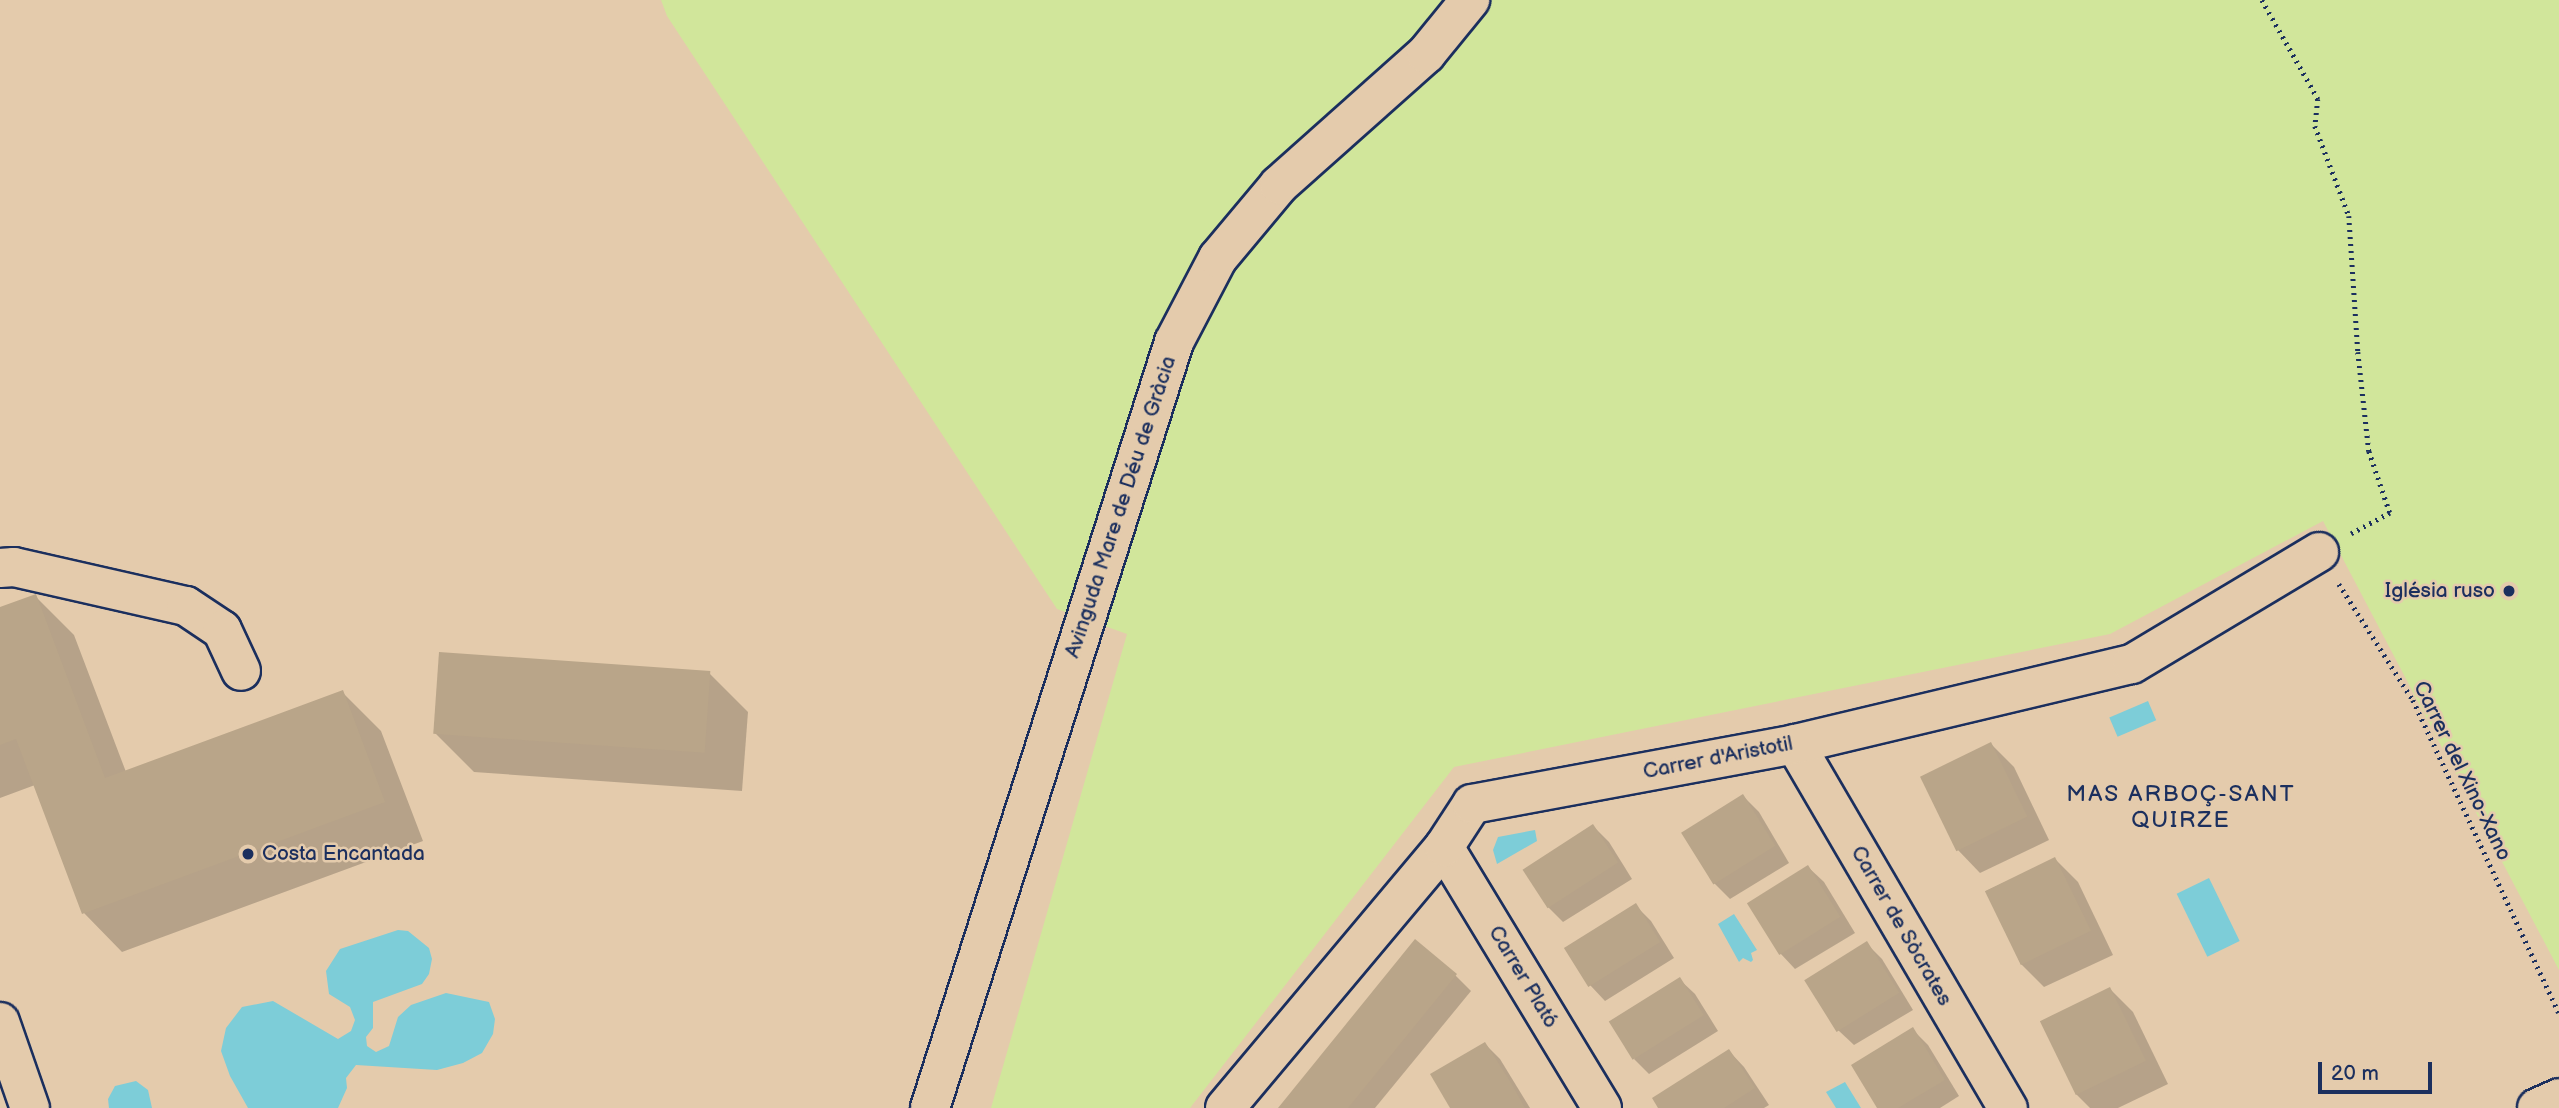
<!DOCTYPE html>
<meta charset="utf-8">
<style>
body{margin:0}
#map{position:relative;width:2559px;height:1108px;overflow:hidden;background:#e4cbac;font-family:"Balsamiq Sans",sans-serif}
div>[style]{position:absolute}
.green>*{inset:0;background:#d1e69b}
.water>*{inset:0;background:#7dcdd8;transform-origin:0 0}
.shadow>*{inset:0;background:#0003}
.building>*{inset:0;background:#b9a589;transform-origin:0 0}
.path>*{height:4.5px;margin-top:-2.25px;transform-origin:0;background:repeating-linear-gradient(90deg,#1b2f5e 0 2px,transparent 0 7px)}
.roads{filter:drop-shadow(2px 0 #1b2f5e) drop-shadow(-2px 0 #1b2f5e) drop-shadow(0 2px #1b2f5e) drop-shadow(0 -2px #1b2f5e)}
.minor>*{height:38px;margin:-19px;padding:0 19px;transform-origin:19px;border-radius:19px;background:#e4cbac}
.dots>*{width:19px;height:19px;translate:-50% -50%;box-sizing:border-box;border:4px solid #e4cbac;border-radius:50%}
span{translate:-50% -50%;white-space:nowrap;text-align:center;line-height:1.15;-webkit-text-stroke:5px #e4cbac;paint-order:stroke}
.street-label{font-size:21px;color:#1b2f5e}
.poi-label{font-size:21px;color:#1b2f5e}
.right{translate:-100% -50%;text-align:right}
.left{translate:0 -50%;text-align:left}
.neighbourhood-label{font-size:23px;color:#1b2f5e;letter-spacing:2px}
.scale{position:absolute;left:2318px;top:1062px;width:114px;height:32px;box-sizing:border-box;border:4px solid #1b2f5e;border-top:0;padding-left:9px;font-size:21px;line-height:24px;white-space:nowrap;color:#1b2f5e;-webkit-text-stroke:5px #e4cbac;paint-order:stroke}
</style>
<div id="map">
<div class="green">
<div style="clip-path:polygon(661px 0,2559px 0,2559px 970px,2323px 521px,2110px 634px,1454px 767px,1190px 1108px,991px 1108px,1127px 634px,1057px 609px,667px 16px)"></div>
</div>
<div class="water">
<div style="left:2148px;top:701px;width:21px;height:42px;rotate:67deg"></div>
<div style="clip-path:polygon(1535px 830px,1537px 841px,1497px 864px,1493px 850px,1498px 837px)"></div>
<div style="left:2209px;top:878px;width:70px;height:36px;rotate:64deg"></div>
<div style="clip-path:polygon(1734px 914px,1757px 950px,1751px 953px,1753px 960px,1751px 962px,1743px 958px,1739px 962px,1718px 924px)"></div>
<div style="clip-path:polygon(398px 930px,408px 931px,429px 948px,432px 959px,429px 974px,422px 984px,373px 1002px,373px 1028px,366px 1037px,367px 1046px,376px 1052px,389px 1046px,398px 1017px,411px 1005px,446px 993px,489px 1002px,495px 1019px,493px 1034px,482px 1053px,463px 1063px,437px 1070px,356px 1065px,346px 1078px,347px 1088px,338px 1108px,248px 1108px,230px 1076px,221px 1051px,226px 1028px,242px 1007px,273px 1001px,338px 1039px,351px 1031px,355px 1020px,350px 1007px,329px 994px,326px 971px,340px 949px)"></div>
<div style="clip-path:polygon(136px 1081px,148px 1090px,152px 1108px,109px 1108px,108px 1099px,115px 1086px)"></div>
<div style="clip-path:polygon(1845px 1082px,1861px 1108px,1836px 1108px,1826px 1092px)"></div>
</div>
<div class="shadow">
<div style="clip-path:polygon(35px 596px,74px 635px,126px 772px,342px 692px,381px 731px,423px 841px,122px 952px,84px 913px,35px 785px,0 798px,0 609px)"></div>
<div style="clip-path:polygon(709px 673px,748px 712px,742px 791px,474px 772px,435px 733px)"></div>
<div style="clip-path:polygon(1991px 744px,2014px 767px,2049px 840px,1980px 873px,1957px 849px,1922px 777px)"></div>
<div style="clip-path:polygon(1743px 796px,1759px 812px,1789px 863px,1730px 899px,1714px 883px)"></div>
<div style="clip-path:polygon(1593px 826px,1609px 842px,1632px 879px,1563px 922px,1547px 906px)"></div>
<div style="clip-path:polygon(2055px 859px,2078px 882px,2113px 955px,2044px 987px,2021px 964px,1986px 891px)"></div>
<div style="clip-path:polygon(1808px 867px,1824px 882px,1855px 933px,1795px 969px,1780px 953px)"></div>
<div style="clip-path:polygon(1635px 905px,1651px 921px,1674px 958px,1605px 1001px,1590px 985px)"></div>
<div style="clip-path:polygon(1866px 943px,1882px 959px,1913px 1010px,1854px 1045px,1838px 1030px)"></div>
<div style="clip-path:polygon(1455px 975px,1471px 991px,1375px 1108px,1280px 1108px)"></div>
<div style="clip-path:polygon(1679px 979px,1695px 994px,1718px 1031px,1649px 1074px,1634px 1059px)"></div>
<div style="clip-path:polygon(2110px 989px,2133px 1012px,2168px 1084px,2118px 1108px,2090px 1108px,2076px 1094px)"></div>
<div style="clip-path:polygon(1913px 1030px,1928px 1045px,1959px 1096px,1940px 1108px,1879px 1108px)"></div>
<div style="clip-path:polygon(1485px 1044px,1500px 1059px,1530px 1108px,1453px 1108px)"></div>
<div style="clip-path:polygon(1729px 1051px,1744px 1067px,1769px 1105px,1764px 1108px,1660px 1108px)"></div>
</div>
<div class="building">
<div style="clip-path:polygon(36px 594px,105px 778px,343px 690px,385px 802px,82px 914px,16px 739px,0 745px,0 607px)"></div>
<div style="left:439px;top:652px;width:272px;height:82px;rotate:4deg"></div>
<div style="left:1991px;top:742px;width:83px;height:79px;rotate:64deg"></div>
<div style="left:1743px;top:794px;width:61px;height:73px;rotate:58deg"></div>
<div style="left:1593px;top:824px;width:46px;height:84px;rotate:57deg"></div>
<div style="left:2055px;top:857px;width:82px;height:78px;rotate:64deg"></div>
<div style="left:1808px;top:865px;width:61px;height:72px;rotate:58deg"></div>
<div style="left:1636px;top:903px;width:46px;height:85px;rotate:58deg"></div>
<div style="clip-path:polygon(1415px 939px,1457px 974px,1348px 1108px,1278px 1108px)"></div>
<div style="left:1867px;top:941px;width:61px;height:74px;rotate:58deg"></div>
<div style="left:1680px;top:977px;width:45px;height:84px;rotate:58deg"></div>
<div style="left:2110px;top:987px;width:82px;height:78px;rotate:64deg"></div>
<div style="clip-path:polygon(1913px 1027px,1945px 1080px,1898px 1108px,1877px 1108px,1851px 1065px)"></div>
<div style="clip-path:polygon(1485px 1042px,1511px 1083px,1525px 1108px,1450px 1108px,1430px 1074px)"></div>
<div style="clip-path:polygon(1729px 1049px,1755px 1088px,1724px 1108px,1658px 1108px,1652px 1098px)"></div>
</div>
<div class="path">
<div style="left:2262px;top:0;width:114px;rotate:60.5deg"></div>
<div style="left:2318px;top:99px;width:27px;rotate:96deg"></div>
<div style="left:2315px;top:126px;width:96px;rotate:69.3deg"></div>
<div style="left:2349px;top:216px;width:136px;rotate:86.2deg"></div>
<div style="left:2358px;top:352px;width:100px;rotate:83.7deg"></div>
<div style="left:2369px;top:451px;width:65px;rotate:71.3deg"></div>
<div style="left:2390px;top:513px;width:44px;rotate:151.7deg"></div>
<div style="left:2339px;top:584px;width:138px;rotate:57.5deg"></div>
<div style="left:2413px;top:700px;width:345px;rotate:65deg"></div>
</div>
<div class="roads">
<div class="minor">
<div style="left:0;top:568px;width:14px;rotate:-4deg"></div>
<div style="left:14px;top:567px;width:176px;rotate:12.8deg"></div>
<div style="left:186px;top:606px;width:43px;rotate:33.7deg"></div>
<div style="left:222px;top:630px;width:45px;rotate:65.1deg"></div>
<div style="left:1795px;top:744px;width:422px;rotate:59.7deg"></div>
<div style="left:1444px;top:847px;width:305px;rotate:58.8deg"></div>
<div style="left:0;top:1022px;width:91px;rotate:70.8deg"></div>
<div style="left:930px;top:1108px;width:804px;rotate:-72.33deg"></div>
<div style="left:1174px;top:342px;width:95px;rotate:-62.4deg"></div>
<div style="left:1218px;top:258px;width:95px;rotate:-50.1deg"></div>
<div style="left:1279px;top:185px;width:197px;rotate:-41.7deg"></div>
<div style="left:1426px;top:54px;width:70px;rotate:-50.8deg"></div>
<div style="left:1225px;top:1108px;width:341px;rotate:-50deg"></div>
<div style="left:1444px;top:847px;width:51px;rotate:-56.9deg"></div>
<div style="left:1472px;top:804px;width:329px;rotate:-10.5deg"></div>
<div style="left:1795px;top:744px;width:346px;rotate:-13.4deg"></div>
<div style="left:2132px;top:664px;width:218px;rotate:-30.9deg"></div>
<div style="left:2537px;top:1108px;width:24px;rotate:-24deg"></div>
</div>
</div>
<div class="dots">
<div style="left:2509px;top:591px;background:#1b2f5e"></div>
<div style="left:248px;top:854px;background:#1b2f5e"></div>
</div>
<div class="street-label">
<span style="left:1121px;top:507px;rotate:-72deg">Avinguda Mare de Déu de Gràcia</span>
<span style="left:1718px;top:758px;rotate:-11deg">Carrer d'Aristotil</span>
<span style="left:2462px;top:771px;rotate:64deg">Carrer del Xino-Xano</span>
<span style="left:1901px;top:926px;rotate:60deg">Carrer de Sòcrates</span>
<span style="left:1523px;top:977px;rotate:59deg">Carrer Plató</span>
</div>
<div class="poi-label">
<span class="right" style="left:2495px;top:591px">Iglésia ruso</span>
<span class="left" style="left:262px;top:854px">Costa Encantada</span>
</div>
<div class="neighbourhood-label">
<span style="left:2181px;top:807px">MAS ARBOÇ-SANT<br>QUIRZE</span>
</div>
<div class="scale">20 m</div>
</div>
